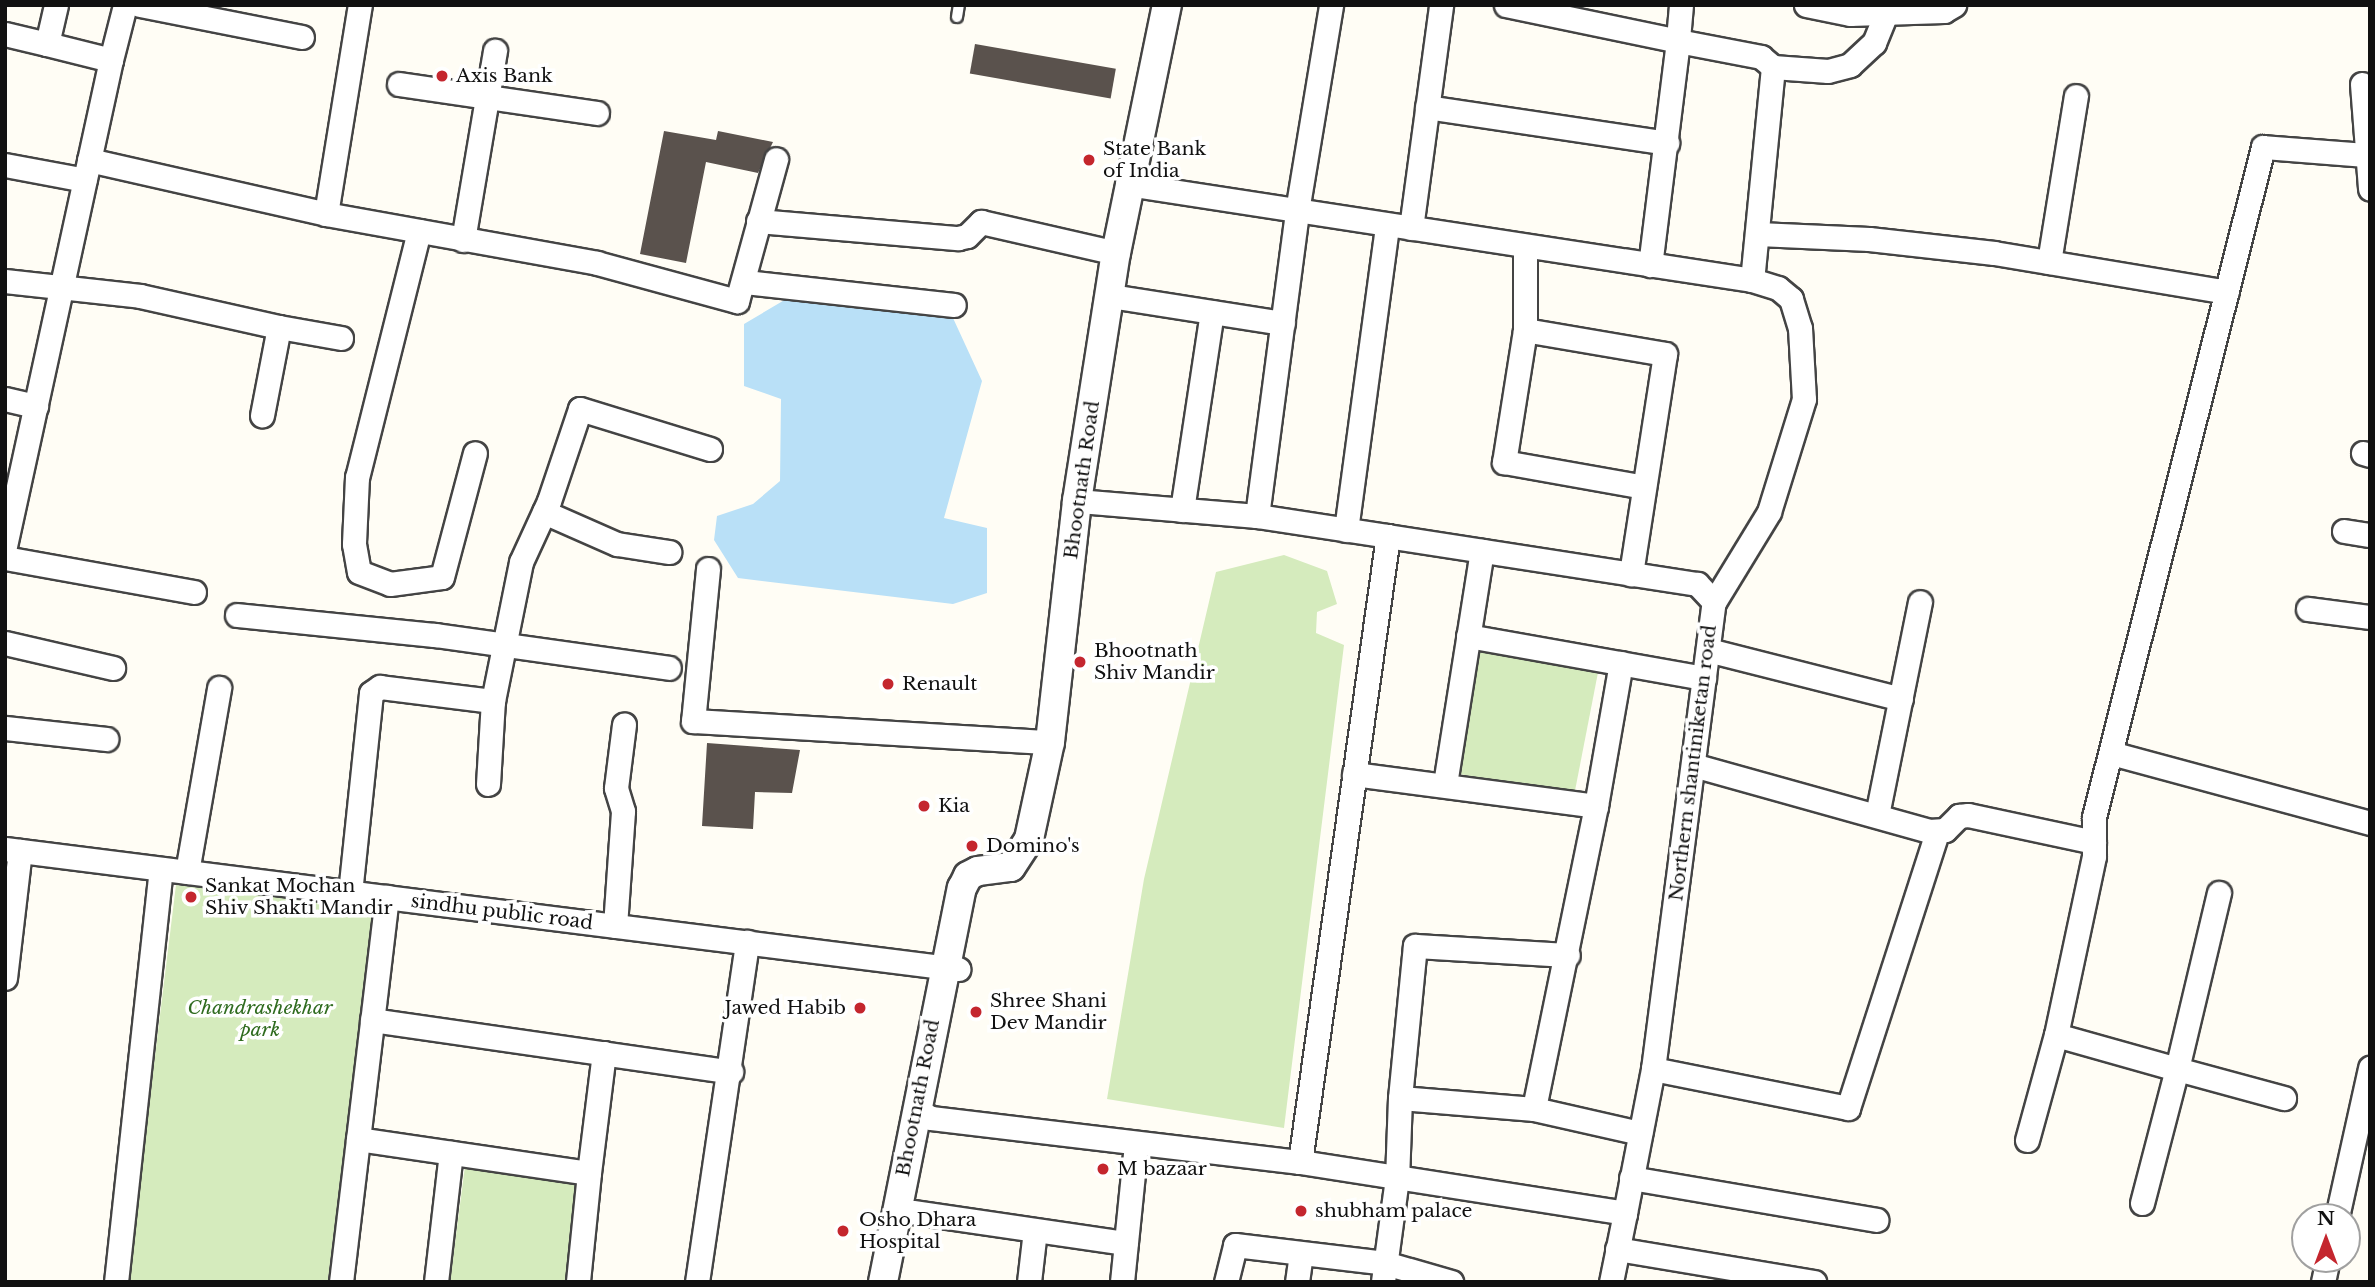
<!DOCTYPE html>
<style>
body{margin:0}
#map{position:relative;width:2375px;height:1287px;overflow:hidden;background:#fffdf5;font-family:"Libre Baskerville",serif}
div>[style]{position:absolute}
.green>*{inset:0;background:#d5ebbd;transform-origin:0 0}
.water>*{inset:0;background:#b9e0f7}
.building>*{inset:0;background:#5a524d;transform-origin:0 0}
.roads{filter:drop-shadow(2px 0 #444) drop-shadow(-2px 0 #444) drop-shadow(0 2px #444) drop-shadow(0 -2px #444)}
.service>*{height:10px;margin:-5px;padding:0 5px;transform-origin:5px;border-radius:5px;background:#fff}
.minor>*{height:23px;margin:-11.5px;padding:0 11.5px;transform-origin:11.5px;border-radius:11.5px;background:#fff}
.tertiary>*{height:28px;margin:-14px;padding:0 14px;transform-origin:14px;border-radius:14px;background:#fff}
.dots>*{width:19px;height:19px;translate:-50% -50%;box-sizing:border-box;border:4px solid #fff;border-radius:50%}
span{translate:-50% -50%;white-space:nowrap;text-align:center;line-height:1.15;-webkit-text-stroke:7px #fff;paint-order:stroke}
.poi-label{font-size:19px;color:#111}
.left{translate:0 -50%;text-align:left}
.right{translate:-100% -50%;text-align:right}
.street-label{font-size:19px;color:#111}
.park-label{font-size:19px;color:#2f6b1f;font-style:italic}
.frame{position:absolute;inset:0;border:7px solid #111;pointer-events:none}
.north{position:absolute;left:2291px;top:1203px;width:70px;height:70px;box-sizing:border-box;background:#fff;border:2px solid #a0a0a0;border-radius:50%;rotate:0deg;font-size:19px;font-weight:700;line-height:28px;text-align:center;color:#111}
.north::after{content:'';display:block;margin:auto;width:24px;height:32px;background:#c4262e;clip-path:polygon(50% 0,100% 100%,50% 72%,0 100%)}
</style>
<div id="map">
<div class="green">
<div style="clip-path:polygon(1284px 555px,1327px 571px,1337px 604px,1317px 612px,1316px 633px,1344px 645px,1284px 1128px,1107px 1099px,1144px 879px,1216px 572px)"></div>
<div style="left:1477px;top:645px;width:124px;height:130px;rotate:11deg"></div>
<div style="left:176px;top:885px;width:199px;height:400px;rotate:7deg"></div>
<div style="clip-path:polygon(465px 1166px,577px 1180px,566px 1282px,450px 1282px)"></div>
</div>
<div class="water">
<div style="clip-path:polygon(793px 295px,953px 318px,982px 381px,944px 518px,987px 528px,987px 593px,953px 604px,738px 578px,714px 540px,717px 516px,753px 504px,780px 481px,781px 399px,744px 386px,744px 324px)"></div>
</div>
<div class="building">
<div style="left:975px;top:44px;width:143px;height:30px;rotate:10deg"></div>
<div style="clip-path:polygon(664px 131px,716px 140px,718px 131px,773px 142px,758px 173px,706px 162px,686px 263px,640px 254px)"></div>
<div style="clip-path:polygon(707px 743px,800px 750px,792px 793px,755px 792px,753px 829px,702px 826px)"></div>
</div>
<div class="roads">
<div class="service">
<div style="left:957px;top:17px;width:12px;rotate:-81deg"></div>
</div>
<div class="minor">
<div style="left:140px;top:5px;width:165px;rotate:11.2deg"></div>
<div style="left:1506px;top:5px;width:176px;rotate:11.8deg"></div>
<div style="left:1678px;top:41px;width:226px;rotate:97.1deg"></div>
<div style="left:1681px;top:5px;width:36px;rotate:95deg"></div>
<div style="left:1678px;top:41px;width:85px;rotate:10.9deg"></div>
<div style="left:1761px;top:57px;width:16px;rotate:40deg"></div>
<div style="left:1773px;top:67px;width:214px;rotate:95.6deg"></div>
<div style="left:1806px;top:5px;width:45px;rotate:11.6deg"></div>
<div style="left:1850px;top:14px;width:94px;rotate:-1.8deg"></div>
<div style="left:1944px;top:11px;width:12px;rotate:-31deg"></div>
<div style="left:5px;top:34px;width:43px;rotate:13.4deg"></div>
<div style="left:47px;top:44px;width:40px;rotate:-77deg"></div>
<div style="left:111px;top:60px;width:57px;rotate:-75.7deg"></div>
<div style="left:1773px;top:67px;width:55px;rotate:4.2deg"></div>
<div style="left:1828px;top:71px;width:23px;rotate:-15deg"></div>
<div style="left:1850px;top:65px;width:33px;rotate:-43deg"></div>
<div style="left:1874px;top:43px;width:32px;rotate:-68deg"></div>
<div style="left:399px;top:84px;width:200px;rotate:8.3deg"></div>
<div style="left:2362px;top:84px;width:105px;rotate:85.6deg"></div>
<div style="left:1427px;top:107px;width:243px;rotate:8.5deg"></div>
<div style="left:89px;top:160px;width:243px;rotate:12.8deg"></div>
<div style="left:326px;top:214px;width:275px;rotate:10.2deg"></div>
<div style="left:597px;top:263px;width:145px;rotate:15.2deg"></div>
<div style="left:737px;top:301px;width:147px;rotate:-74.6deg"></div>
<div style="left:5px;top:165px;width:81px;rotate:10.6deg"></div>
<div style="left:1127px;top:184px;width:632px;rotate:8.73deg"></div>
<div style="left:1752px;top:280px;width:27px;rotate:17deg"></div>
<div style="left:1778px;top:288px;width:17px;rotate:40deg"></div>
<div style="left:1791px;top:299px;width:30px;rotate:73deg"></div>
<div style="left:1800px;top:328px;width:71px;rotate:86.8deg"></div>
<div style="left:1804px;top:399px;width:118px;rotate:107.2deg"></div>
<div style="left:1769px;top:512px;width:105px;rotate:121.4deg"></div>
<div style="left:326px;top:214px;width:212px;rotate:-80.8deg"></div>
<div style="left:758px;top:221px;width:201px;rotate:4.9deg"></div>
<div style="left:958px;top:238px;width:9px;rotate:-13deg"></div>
<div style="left:967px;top:236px;width:20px;rotate:-45deg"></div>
<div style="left:981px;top:222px;width:139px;rotate:12.9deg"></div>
<div style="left:1411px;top:228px;width:225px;rotate:-82.3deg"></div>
<div style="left:419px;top:231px;width:254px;rotate:104.1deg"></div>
<div style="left:357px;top:477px;width:67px;rotate:92.6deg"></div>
<div style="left:354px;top:544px;width:28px;rotate:80deg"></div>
<div style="left:359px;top:572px;width:33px;rotate:21deg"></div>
<div style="left:390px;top:584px;width:52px;rotate:-7.7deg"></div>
<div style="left:442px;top:577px;width:128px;rotate:-75.1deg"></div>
<div style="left:1758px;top:234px;width:111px;rotate:2.6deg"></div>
<div style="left:1869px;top:239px;width:126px;rotate:6.4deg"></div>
<div style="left:1994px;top:253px;width:236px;rotate:9.5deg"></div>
<div style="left:463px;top:240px;width:192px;rotate:-80.4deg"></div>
<div style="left:1525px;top:246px;width:84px;rotate:90deg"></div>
<div style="left:1525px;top:330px;width:142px;rotate:9.7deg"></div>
<div style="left:1665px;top:354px;width:223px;rotate:98.8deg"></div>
<div style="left:2049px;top:262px;width:168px;rotate:-80.8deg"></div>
<div style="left:5px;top:281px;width:136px;rotate:6.3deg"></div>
<div style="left:140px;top:296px;width:142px;rotate:12.6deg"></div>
<div style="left:279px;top:327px;width:90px;rotate:100.9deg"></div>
<div style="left:745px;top:282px;width:210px;rotate:6.3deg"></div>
<div style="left:1110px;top:296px;width:175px;rotate:8.9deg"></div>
<div style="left:279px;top:327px;width:63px;rotate:10.1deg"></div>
<div style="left:1525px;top:330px;width:134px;rotate:99deg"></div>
<div style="left:1504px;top:462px;width:142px;rotate:10.1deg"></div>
<div style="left:5px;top:399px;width:32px;rotate:13deg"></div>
<div style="left:2363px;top:453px;width:7px;rotate:16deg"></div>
<div style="left:1182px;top:510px;width:200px;rotate:-81.4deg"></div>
<div style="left:544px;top:512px;width:80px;rotate:23.7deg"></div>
<div style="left:617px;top:544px;width:53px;rotate:8.7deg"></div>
<div style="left:1257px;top:516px;width:308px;rotate:-82.5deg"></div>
<div style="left:1297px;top:211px;width:209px;rotate:-80.6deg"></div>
<div style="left:1346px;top:530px;width:308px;rotate:-82.3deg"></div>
<div style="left:2344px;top:531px;width:26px;rotate:9deg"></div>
<div style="left:5px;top:546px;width:497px;rotate:-77.7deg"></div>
<div style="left:111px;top:60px;width:66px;rotate:-166deg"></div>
<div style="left:5px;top:558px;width:192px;rotate:10.2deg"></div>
<div style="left:708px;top:569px;width:153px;rotate:95.6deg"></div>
<div style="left:693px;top:721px;width:358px;rotate:3.4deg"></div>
<div style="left:2308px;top:609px;width:63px;rotate:7.4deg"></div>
<div style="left:237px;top:615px;width:199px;rotate:5.8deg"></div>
<div style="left:435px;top:635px;width:236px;rotate:8deg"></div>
<div style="left:1468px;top:636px;width:240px;rotate:10.1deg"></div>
<div style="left:5px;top:643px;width:111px;rotate:13deg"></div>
<div style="left:1708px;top:650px;width:199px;rotate:14.2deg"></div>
<div style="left:5px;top:728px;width:102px;rotate:6.2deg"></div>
<div style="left:2111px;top:753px;width:268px;rotate:15.1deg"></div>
<div style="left:1693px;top:765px;width:245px;rotate:15.6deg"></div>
<div style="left:1929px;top:831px;width:16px;rotate:-4deg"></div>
<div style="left:1945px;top:830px;width:20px;rotate:-45deg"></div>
<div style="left:1959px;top:816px;width:9px;rotate:-6deg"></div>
<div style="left:1968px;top:815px;width:129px;rotate:12.1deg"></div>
<div style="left:1354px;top:774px;width:244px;rotate:7.5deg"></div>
<div style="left:1596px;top:806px;width:309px;rotate:101.6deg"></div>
<div style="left:1534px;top:1109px;width:134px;rotate:-175.3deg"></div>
<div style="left:1400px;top:1098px;width:80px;rotate:92.1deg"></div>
<div style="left:1397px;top:1178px;width:105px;rotate:97.7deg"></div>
<div style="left:488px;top:784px;width:83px;rotate:-86.6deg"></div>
<div style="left:493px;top:701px;width:142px;rotate:-78.6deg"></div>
<div style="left:521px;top:562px;width:67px;rotate:-65.3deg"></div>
<div style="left:549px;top:501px;width:97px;rotate:-71.4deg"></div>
<div style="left:580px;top:409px;width:136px;rotate:17.1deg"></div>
<div style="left:1445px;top:784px;width:236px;rotate:-81deg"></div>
<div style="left:1596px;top:806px;width:145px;rotate:-80.1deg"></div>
<div style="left:1877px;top:815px;width:217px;rotate:-78.6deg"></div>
<div style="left:5px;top:849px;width:961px;rotate:7.18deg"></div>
<div style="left:187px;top:872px;width:187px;rotate:-80.1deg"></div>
<div style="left:350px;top:893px;width:201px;rotate:-84deg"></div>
<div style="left:371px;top:693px;width:11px;rotate:-34deg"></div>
<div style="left:380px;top:687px;width:114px;rotate:7.1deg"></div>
<div style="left:615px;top:926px;width:115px;rotate:-86deg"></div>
<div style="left:623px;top:811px;width:24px;rotate:-107deg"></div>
<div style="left:616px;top:788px;width:64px;rotate:-82.8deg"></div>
<div style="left:5px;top:978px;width:128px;rotate:-83.3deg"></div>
<div style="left:372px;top:1020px;width:363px;rotate:8.2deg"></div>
<div style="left:2056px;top:1035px;width:126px;rotate:15.7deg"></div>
<div style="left:2177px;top:1069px;width:181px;rotate:-76.6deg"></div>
<div style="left:1653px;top:1069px;width:199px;rotate:11.3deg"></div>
<div style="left:1848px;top:1108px;width:290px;rotate:-72.1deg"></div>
<div style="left:1400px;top:1098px;width:153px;rotate:-84.4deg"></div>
<div style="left:1415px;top:946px;width:153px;rotate:3.4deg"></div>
<div style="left:1534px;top:1109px;width:109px;rotate:12.8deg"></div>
<div style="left:917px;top:1110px;width:16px;rotate:30deg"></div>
<div style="left:931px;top:1118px;width:372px;rotate:6.8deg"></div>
<div style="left:1300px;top:1162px;width:329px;rotate:8.9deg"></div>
<div style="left:1625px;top:1213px;width:147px;rotate:-79deg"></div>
<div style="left:1653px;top:1069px;width:471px;rotate:-82.6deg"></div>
<div style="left:1714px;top:602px;width:25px;rotate:-133deg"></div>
<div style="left:1697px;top:584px;width:313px;rotate:-171.2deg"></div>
<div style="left:1388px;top:536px;width:133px;rotate:-171.3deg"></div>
<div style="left:1257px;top:516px;width:181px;rotate:-175.2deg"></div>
<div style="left:358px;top:1139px;width:233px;rotate:8.4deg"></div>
<div style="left:589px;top:1173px;width:110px;rotate:95.8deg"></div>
<div style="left:2027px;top:1140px;width:109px;rotate:-74.6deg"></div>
<div style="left:2056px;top:1035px;width:183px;rotate:-78deg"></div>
<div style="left:2094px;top:856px;width:39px;rotate:-90deg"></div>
<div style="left:2094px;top:817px;width:691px;rotate:-75.84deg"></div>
<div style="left:2263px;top:147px;width:101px;rotate:4.5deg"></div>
<div style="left:1300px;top:1162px;width:632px;rotate:-82deg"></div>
<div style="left:589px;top:1173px;width:121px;rotate:-82.9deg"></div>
<div style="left:1631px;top:1178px;width:249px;rotate:9.7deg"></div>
<div style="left:2142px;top:1203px;width:138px;rotate:-75.4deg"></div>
<div style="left:2177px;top:1069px;width:111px;rotate:15.2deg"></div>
<div style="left:913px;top:1212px;width:215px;rotate:8.3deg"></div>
<div style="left:2337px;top:1217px;width:153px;rotate:-77.5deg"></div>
<div style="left:1617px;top:1249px;width:200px;rotate:9.5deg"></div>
<div style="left:116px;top:1282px;width:415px;rotate:-83.8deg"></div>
<div style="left:341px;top:1282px;width:388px;rotate:-83.2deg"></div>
<div style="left:436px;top:1282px;width:130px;rotate:-83.4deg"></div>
<div style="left:697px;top:1282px;width:344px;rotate:-81.6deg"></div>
<div style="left:1029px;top:1282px;width:52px;rotate:-83.4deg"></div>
<div style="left:1122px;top:1282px;width:138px;rotate:-84.2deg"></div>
<div style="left:1226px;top:1282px;width:38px;rotate:-76deg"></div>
<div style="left:1235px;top:1245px;width:151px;rotate:6.8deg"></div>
<div style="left:1385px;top:1263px;width:69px;rotate:16.1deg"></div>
<div style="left:1297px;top:1282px;width:28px;rotate:-82deg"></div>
<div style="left:1611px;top:1282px;width:70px;rotate:-78.5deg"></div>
<div style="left:2323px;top:1282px;width:24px;rotate:-78deg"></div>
</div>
<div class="tertiary">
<div style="left:883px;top:1282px;width:402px;rotate:-78.7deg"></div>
<div style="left:962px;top:888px;width:13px;rotate:-63deg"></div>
<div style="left:968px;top:876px;width:11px;rotate:-27deg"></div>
<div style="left:978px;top:871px;width:33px;rotate:-7deg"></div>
<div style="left:1011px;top:867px;width:33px;rotate:-57deg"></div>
<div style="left:1029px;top:839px;width:99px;rotate:-77.8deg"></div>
<div style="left:1050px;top:742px;width:243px;rotate:-83.6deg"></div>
<div style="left:1077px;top:501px;width:251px;rotate:-81.1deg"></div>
<div style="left:1116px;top:253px;width:253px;rotate:-78.4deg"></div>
</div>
</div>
<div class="dots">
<div style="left:442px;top:76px;background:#c4262e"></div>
<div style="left:1089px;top:160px;background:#c4262e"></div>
<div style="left:1080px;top:662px;background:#c4262e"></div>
<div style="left:888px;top:684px;background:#c4262e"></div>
<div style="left:924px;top:806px;background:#c4262e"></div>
<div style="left:972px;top:846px;background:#c4262e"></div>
<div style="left:191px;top:897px;background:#c4262e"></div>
<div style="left:860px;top:1008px;background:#c4262e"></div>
<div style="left:976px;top:1012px;background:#c4262e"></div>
<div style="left:1103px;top:1169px;background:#c4262e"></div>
<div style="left:1301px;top:1211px;background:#c4262e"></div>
<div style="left:843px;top:1231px;background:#c4262e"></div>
</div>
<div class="poi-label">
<span class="left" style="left:456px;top:76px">Axis Bank</span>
<span class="left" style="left:1103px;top:160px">State Bank<br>of India</span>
<span class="left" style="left:1094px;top:662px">Bhootnath<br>Shiv Mandir</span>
<span class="left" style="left:902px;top:684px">Renault</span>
<span class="left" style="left:938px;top:806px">Kia</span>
<span class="left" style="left:986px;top:846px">Domino's</span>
<span class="left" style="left:205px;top:897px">Sankat Mochan<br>Shiv Shakti Mandir</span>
<span class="left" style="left:990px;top:1012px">Shree Shani<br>Dev Mandir</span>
<span class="right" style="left:846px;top:1008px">Jawed Habib</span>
<span class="left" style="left:1117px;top:1169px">M bazaar</span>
<span class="left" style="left:1315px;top:1211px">shubham palace</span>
<span class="left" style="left:859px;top:1231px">Osho Dhara<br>Hospital</span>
</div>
<div class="street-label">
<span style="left:1082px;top:480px;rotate:-82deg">Bhootnath Road</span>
<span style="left:1693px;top:763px;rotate:-83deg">Northern shantiniketan road</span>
<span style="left:502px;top:912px;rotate:7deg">sindhu public road</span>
<span style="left:918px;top:1098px;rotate:-79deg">Bhootnath Road</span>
</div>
<div class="park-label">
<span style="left:260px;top:1019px">Chandrashekhar<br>park</span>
</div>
<div class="frame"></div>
<div class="north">N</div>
</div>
